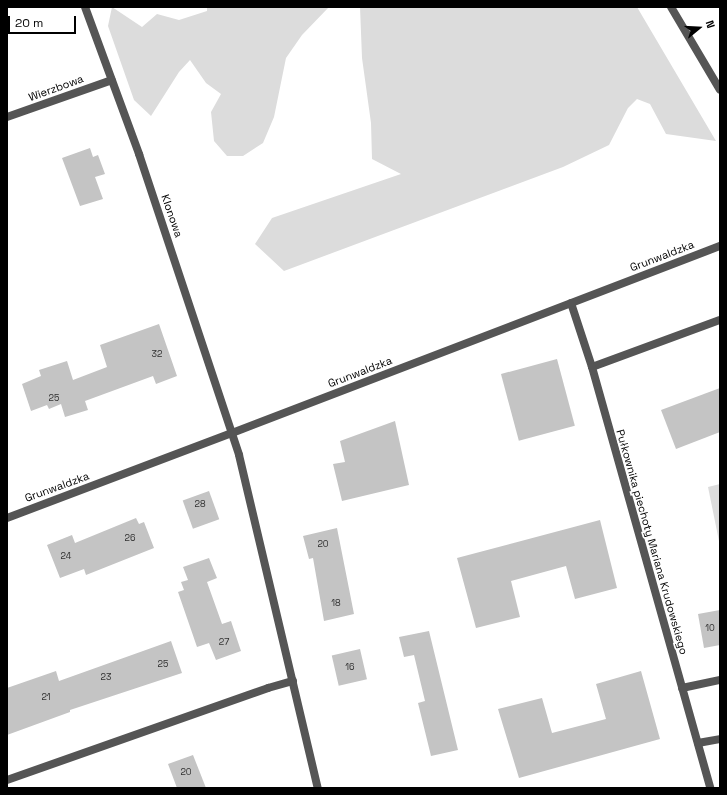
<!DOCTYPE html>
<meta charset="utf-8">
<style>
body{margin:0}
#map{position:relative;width:727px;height:795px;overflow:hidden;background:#fff;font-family:"Space Grotesk",sans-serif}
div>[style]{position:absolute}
.green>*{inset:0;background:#dcdcdc}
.building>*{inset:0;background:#c4c4c4;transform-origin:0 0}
.lane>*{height:8px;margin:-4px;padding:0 4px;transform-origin:4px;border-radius:4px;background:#555}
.street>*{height:8px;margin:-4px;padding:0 4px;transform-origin:4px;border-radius:4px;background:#555}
span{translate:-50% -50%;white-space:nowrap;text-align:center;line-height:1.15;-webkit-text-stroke:3.5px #fff;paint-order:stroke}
.number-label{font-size:9px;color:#313131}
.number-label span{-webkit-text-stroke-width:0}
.street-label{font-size:11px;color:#000}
.frame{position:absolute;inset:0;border:8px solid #000;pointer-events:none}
.north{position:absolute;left:679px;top:8px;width:40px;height:40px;-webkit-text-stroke:3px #fff;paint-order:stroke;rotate:72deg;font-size:11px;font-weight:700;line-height:16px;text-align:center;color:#000}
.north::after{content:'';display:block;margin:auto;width:14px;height:18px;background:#000;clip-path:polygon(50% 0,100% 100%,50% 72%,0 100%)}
.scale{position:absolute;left:8px;top:16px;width:68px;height:18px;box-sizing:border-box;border:2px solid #000;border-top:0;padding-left:5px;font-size:12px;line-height:14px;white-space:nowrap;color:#000;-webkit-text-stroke:3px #fff;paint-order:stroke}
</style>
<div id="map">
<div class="green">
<div style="clip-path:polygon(112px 7px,142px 27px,157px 14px,179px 20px,207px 11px,207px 7px,329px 7px,302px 35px,286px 58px,274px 117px,263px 143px,243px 156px,227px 156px,214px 141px,211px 112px,221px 94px,206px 83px,190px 60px,179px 72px,151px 116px,134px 100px,108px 26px)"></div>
<div style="clip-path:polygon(360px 7px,637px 7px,716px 141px,666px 134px,650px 104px,637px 99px,628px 108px,609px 145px,563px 167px,284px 271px,255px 244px,272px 218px,401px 174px,372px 159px,371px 123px,362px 58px)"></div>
<div style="clip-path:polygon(720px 484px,720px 546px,708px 487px)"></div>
</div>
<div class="building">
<div style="clip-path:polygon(90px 148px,93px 157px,98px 155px,105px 174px,95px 177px,103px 199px,80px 206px,62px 158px)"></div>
<div style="clip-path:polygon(159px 324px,177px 376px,156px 384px,153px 376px,85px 401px,88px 410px,65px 417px,61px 404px,49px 409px,47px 405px,31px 411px,22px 384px,41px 376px,39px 370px,67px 361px,73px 380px,107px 367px,100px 345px)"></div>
<div style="left:557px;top:359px;width:69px;height:58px;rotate:75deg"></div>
<div style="clip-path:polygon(720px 388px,720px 432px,676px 449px,661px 410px)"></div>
<div style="clip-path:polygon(395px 421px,409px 485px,342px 501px,333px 464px,345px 462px,340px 441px)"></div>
<div style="left:209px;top:491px;width:30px;height:28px;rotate:70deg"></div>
<div style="clip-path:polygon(136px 518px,139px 524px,144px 522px,154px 548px,86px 575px,84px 569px,60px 578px,47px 545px,72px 535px,75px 543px)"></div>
<div style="clip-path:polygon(600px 520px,617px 588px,575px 599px,566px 566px,511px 581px,520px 617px,476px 628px,457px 558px)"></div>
<div style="clip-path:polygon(337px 528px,354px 614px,324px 621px,313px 558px,309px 559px,303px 536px)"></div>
<div style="clip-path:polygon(209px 558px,217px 578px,207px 582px,222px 624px,231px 621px,241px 651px,216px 660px,209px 643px,197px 647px,178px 592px,184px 590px,181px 582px,188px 580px,183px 567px)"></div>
<div style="clip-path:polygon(720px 610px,720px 645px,704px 648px,698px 614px)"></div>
<div style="clip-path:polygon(429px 631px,458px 750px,431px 756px,418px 703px,425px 701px,414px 655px,404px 657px,399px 637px)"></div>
<div style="clip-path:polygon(171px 641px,182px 673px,70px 710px,70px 712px,7px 735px,7px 688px,56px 671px,59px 681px)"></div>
<div style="left:360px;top:649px;width:31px;height:29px;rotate:77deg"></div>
<div style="clip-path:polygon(641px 671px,660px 739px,519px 778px,498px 709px,542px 698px,552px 733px,606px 719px,596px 684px)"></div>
<div style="clip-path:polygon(193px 755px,206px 788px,177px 788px,168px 764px)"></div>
</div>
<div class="lane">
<div style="left:592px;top:367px;width:136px;rotate:-20.2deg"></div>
</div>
<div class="street">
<div style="left:85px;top:7px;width:157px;rotate:69.8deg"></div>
<div style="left:139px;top:154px;width:317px;rotate:71.6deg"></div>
<div style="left:239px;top:455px;width:342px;rotate:76.7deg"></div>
<div style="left:671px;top:7px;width:96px;rotate:59.4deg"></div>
<div style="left:7px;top:117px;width:111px;rotate:-19.4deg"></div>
<div style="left:571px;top:303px;width:67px;rotate:71.8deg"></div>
<div style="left:592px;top:367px;width:437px;rotate:74.3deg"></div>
<div style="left:7px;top:518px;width:241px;rotate:-20.7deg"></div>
<div style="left:232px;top:433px;width:523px;rotate:-20.97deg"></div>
<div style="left:682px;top:688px;width:39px;rotate:-12deg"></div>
<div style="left:698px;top:743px;width:22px;rotate:-10deg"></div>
<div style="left:7px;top:780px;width:277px;rotate:-19.4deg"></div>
<div style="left:268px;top:688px;width:26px;rotate:-16deg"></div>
</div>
<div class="number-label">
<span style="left:157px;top:354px">32</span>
<span style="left:54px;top:398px">25</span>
<span style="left:200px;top:504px">28</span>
<span style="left:130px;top:538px">26</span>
<span style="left:323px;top:544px">20</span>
<span style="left:66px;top:556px">24</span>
<span style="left:336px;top:603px">18</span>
<span style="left:710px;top:628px">10</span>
<span style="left:224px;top:642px">27</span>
<span style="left:163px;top:664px">25</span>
<span style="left:350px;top:667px">16</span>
<span style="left:106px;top:677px">23</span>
<span style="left:46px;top:697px">21</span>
<span style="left:186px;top:772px">20</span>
</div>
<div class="street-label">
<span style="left:56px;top:88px;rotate:-20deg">Wierzbowa</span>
<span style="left:172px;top:216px;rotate:71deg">Klonowa</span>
<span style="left:662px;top:256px;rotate:-21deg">Grunwaldzka</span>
<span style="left:360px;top:372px;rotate:-21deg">Grunwaldzka</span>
<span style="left:57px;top:487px;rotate:-20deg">Grunwaldzka</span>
<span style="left:652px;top:542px;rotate:74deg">Pułkownika piechoty Mariana Krudowskiego</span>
</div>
<div class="frame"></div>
<div class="north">N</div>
<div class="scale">20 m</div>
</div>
